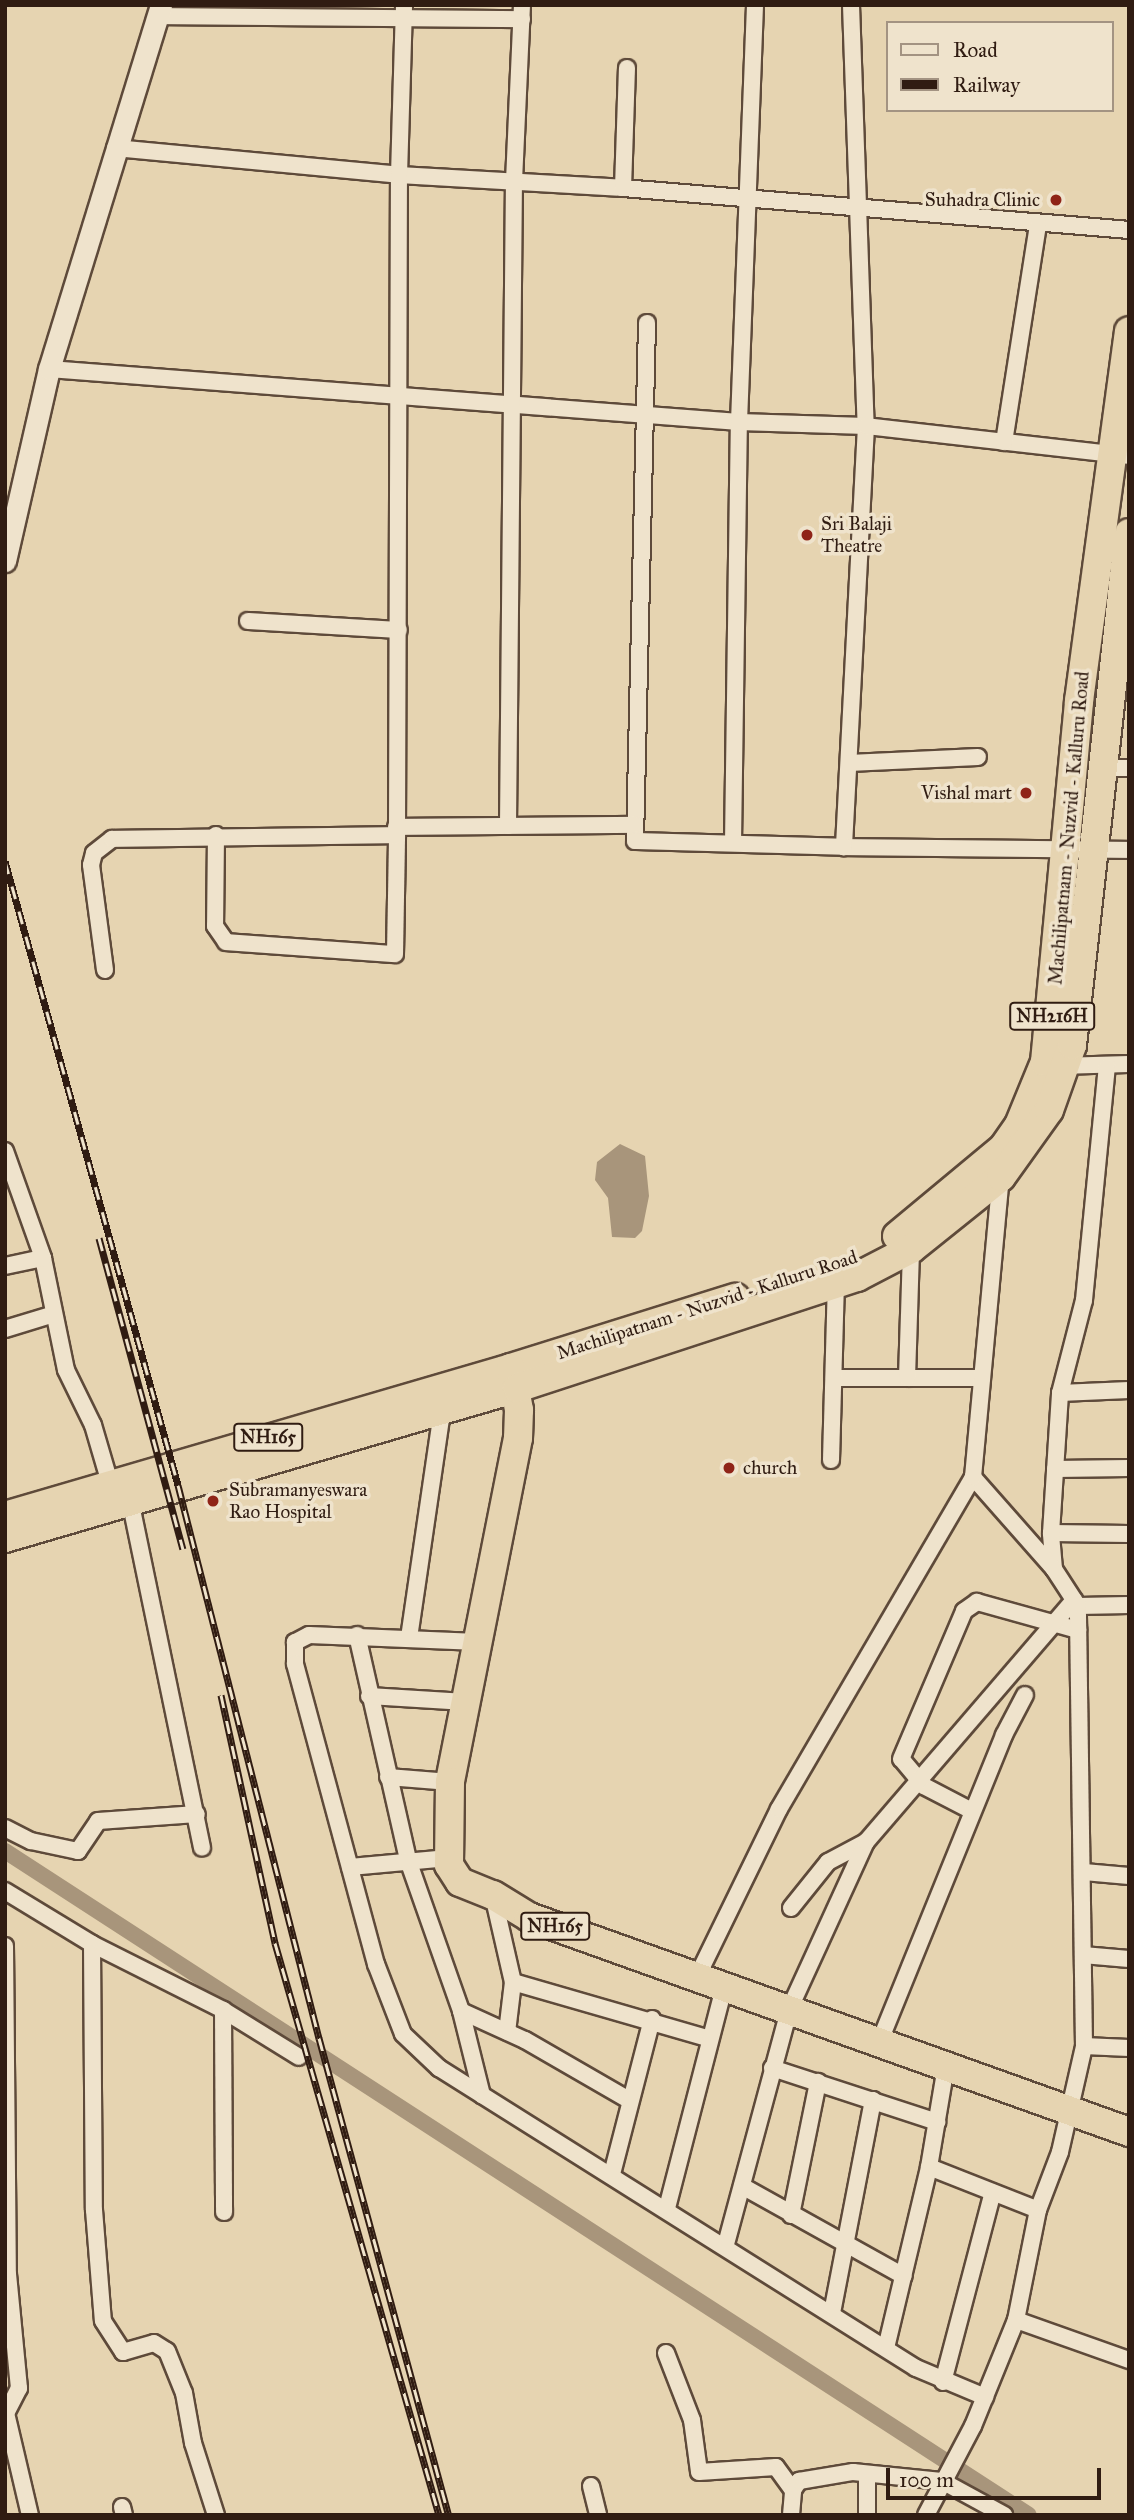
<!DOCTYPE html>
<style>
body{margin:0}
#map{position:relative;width:1134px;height:2520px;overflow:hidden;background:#e6d4b1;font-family:"IM FELL Great Primer",serif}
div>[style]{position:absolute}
.water>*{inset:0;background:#a8957b}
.canal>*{height:16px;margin:-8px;padding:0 8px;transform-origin:8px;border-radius:8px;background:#a8957b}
.roads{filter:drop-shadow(2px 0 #5e4a3a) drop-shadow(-2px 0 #5e4a3a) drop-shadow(0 2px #5e4a3a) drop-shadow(0 -2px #5e4a3a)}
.street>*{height:16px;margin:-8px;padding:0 8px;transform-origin:8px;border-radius:8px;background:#efe3cc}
.secondary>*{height:21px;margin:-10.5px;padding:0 10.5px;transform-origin:10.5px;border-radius:10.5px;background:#efe3cc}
.highway>*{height:28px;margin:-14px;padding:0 14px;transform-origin:14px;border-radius:14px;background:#e6d4b1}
.rail>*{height:7px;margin-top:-3.5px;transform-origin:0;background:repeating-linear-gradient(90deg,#efe3cc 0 13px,#301c12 0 26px);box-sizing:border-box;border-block:2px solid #301c12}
.dots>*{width:19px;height:19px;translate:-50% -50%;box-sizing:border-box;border:4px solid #efe3cc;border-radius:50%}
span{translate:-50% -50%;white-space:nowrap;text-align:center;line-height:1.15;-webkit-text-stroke:7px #efe3cc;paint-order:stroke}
.shield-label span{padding:2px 5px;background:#efe3cc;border:2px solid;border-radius:5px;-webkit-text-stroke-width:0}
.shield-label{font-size:18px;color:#301c12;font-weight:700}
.poi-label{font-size:19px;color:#301c12}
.right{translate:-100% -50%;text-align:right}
.left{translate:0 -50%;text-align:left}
.street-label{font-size:19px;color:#301c12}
.frame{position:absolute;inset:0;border:7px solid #301c12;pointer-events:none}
.legend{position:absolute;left:886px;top:21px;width:228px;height:91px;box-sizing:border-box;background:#efe3cc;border:2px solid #a39382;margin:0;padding:9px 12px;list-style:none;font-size:21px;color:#301c12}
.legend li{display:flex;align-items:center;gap:14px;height:35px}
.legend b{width:35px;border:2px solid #a39382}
.scale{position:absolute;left:886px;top:2468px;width:215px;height:32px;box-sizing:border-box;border:4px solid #301c12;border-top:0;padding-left:9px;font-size:21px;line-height:24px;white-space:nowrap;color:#301c12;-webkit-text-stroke:5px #efe3cc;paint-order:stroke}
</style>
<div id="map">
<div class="water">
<div style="clip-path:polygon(620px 1144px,645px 1156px,649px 1196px,642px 1231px,635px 1238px,612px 1237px,608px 1198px,595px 1180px,597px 1162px)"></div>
</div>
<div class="canal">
<div style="left:5px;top:1851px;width:1220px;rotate:32.96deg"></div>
</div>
<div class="roads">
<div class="street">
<div style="left:851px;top:5px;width:421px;rotate:88deg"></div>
<div style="left:866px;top:426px;width:422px;rotate:93deg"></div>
<div style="left:844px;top:847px;width:285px;rotate:0.6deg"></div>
<div style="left:158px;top:16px;width:364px;rotate:0.5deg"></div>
<div style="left:115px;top:148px;width:285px;rotate:5.4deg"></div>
<div style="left:399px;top:175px;width:224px;rotate:3.3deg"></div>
<div style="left:623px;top:188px;width:508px;rotate:4.74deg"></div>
<div style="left:623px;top:188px;width:120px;rotate:-88.1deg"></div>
<div style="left:647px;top:323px;width:518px;rotate:91.33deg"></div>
<div style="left:635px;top:841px;width:209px;rotate:1.6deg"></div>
<div style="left:49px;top:369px;width:692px;rotate:4.39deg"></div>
<div style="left:739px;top:422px;width:127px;rotate:1.8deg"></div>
<div style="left:866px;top:426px;width:265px;rotate:6.5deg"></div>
<div style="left:1004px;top:442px;width:220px;rotate:-81.1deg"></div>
<div style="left:248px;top:621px;width:151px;rotate:3.4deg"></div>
<div style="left:849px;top:763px;width:129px;rotate:-2.7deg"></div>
<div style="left:1105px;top:768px;width:24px"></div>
<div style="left:508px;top:826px;width:645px;rotate:-89.47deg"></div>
<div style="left:514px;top:181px;width:176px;rotate:-87.4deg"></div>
<div style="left:396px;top:827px;width:239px;rotate:-0.5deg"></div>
<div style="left:216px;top:835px;width:91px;rotate:90.6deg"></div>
<div style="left:215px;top:926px;width:19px;rotate:55deg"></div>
<div style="left:226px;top:942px;width:169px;rotate:4.1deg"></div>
<div style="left:395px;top:954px;width:119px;rotate:-89deg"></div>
<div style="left:733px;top:843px;width:421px;rotate:-89.2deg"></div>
<div style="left:739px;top:422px;width:417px;rotate:-87.8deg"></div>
<div style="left:105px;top:970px;width:106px;rotate:-97.6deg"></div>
<div style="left:91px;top:865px;width:12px;rotate:-76deg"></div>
<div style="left:94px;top:853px;width:23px;rotate:-38deg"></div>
<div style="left:112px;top:839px;width:285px;rotate:-0.8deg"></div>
<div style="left:397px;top:835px;width:660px;rotate:-89.83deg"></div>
<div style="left:399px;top:175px;width:170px;rotate:-88.3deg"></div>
<div style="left:1058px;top:1066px;width:71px;rotate:-1.6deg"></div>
<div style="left:5px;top:1151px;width:114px;rotate:70.4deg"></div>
<div style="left:43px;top:1258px;width:114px;rotate:78.4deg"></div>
<div style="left:66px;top:1370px;width:61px;rotate:63.9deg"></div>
<div style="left:93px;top:1425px;width:60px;rotate:73.7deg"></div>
<div style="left:5px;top:1266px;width:39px;rotate:-12deg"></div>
<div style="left:5px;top:1329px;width:51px;rotate:-17deg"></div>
<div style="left:834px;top:1378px;width:148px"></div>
<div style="left:907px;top:1378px;width:129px;rotate:-88.2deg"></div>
<div style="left:1060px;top:1393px;width:69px;rotate:-2.5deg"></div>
<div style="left:831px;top:1460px;width:176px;rotate:-88.4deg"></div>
<div style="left:1055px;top:1469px;width:74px;rotate:-0.8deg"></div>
<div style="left:130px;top:1500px;width:355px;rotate:78.3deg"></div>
<div style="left:1051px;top:1533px;width:78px;rotate:0.7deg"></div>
<div style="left:1054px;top:1569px;width:36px;rotate:-95deg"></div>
<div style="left:1051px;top:1533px;width:140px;rotate:-86.3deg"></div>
<div style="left:1060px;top:1393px;width:96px;rotate:-75.5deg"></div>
<div style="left:1084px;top:1300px;width:234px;rotate:-84.4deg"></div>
<div style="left:1078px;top:1606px;width:51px;rotate:-1.1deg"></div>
<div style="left:357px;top:1635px;width:234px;rotate:77.2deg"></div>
<div style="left:409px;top:1863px;width:157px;rotate:70.6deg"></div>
<div style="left:461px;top:2011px;width:87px;rotate:76deg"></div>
<div style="left:409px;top:1638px;width:229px;rotate:-81.7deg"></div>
<div style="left:478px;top:1642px;width:169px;rotate:-177.6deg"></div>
<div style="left:309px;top:1635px;width:16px;rotate:153deg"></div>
<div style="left:295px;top:1642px;width:22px;rotate:90deg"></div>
<div style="left:295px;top:1664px;width:311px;rotate:74.9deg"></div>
<div style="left:376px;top:1964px;width:75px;rotate:68.9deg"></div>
<div style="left:403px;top:2034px;width:50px;rotate:43.4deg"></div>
<div style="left:439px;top:2068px;width:563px;rotate:32.17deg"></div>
<div style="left:916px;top:2368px;width:75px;rotate:22.8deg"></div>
<div style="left:369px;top:1696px;width:97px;rotate:3.5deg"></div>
<div style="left:388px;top:1777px;width:62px;rotate:4.6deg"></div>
<div style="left:972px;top:1811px;width:54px;rotate:-152.5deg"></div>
<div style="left:924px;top:1786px;width:35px;rotate:-130deg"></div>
<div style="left:901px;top:1759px;width:161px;rotate:-66.9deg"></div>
<div style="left:964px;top:1611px;width:16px;rotate:-35deg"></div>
<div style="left:977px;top:1602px;width:105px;rotate:15.5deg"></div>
<div style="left:5px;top:1828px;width:29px;rotate:27deg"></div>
<div style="left:31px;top:1841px;width:48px;rotate:12deg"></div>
<div style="left:78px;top:1851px;width:36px;rotate:-56deg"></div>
<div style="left:98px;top:1821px;width:99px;rotate:-4deg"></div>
<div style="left:350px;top:1867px;width:99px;rotate:-5.2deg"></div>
<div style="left:1084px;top:1872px;width:45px;rotate:5.1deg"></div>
<div style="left:5px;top:1891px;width:102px;rotate:31.3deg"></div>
<div style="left:92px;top:1944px;width:147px;rotate:26.7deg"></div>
<div style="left:223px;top:2010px;width:89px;rotate:31.7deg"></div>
<div style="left:493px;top:1895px;width:89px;rotate:77.1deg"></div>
<div style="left:513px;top:1982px;width:50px;rotate:96.8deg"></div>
<div style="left:791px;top:1908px;width:59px;rotate:-51.2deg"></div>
<div style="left:828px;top:1862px;width:43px;rotate:-27.8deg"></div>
<div style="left:92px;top:1944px;width:266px;rotate:89.6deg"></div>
<div style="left:94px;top:2210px;width:111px;rotate:85.4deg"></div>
<div style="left:103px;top:2321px;width:37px;rotate:57deg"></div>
<div style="left:123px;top:2352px;width:32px;rotate:-16deg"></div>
<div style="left:154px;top:2343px;width:15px;rotate:32deg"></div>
<div style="left:167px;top:2351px;width:45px;rotate:68deg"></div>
<div style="left:184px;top:2393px;width:51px;rotate:79.8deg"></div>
<div style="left:193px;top:2443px;width:76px;rotate:72.3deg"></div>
<div style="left:5px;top:1946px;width:328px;rotate:89.5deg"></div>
<div style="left:8px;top:2274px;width:115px;rotate:84.5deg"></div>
<div style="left:19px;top:2388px;width:28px;rotate:117deg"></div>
<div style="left:6px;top:2413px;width:105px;rotate:76.8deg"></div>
<div style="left:1083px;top:1955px;width:46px;rotate:5deg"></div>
<div style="left:697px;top:1977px;width:187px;rotate:-64deg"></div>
<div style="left:779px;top:1809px;width:385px;rotate:-59.7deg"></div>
<div style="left:513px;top:1982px;width:205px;rotate:16.1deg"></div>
<div style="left:223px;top:2010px;width:202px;rotate:89.7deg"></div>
<div style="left:461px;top:2011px;width:70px;rotate:24.4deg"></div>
<div style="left:525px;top:2040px;width:120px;rotate:30deg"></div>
<div style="left:879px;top:2043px;width:332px;rotate:-67.9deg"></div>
<div style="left:1004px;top:1735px;width:45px;rotate:-62.3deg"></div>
<div style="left:1084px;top:2046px;width:45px;rotate:2.5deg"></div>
<div style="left:772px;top:2068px;width:174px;rotate:18.1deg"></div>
<div style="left:929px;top:2167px;width:117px;rotate:21.5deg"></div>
<div style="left:612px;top:2174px;width:160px;rotate:-75.5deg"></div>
<div style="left:742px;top:2186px;width:185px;rotate:29.1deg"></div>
<div style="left:667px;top:2208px;width:228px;rotate:-75.5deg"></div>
<div style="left:791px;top:2215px;width:136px;rotate:-78.5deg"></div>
<div style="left:726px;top:2244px;width:242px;rotate:-74.9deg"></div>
<div style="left:789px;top:2010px;width:185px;rotate:-65.4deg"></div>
<div style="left:866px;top:1842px;width:319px;rotate:-49.3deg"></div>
<div style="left:832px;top:2313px;width:217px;rotate:-79.1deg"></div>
<div style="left:1016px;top:2320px;width:120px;rotate:19.5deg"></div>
<div style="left:886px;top:2348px;width:186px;rotate:-76.6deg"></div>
<div style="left:929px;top:2167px;width:101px;rotate:-80.4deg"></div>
<div style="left:666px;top:2353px;width:72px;rotate:68.8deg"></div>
<div style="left:692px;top:2420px;width:52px;rotate:82.3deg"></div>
<div style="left:699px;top:2472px;width:77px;rotate:-3.7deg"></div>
<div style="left:776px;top:2467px;width:29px;rotate:54deg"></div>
<div style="left:943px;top:2382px;width:196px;rotate:-75.3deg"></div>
<div style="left:591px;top:2486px;width:30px;rotate:76deg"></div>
<div style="left:122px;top:2507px;width:8px;rotate:76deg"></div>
<div style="left:791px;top:2515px;width:25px;rotate:-85deg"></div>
<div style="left:793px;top:2490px;width:11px;rotate:-56deg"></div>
<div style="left:799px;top:2481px;width:55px;rotate:-9.5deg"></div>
<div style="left:853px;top:2472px;width:89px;rotate:5.8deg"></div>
<div style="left:942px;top:2481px;width:71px;rotate:28.7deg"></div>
<div style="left:867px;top:2515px;width:41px;rotate:-90deg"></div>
<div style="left:926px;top:2515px;width:101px;rotate:-62.2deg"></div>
<div style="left:973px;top:2426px;width:114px;rotate:-67.9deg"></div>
<div style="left:1016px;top:2320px;width:112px;rotate:-78.7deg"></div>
<div style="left:1038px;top:2210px;width:62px;rotate:-69.2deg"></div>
<div style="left:1060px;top:2152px;width:109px;rotate:-77.2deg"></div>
<div style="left:1084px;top:2046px;width:440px;rotate:-90.8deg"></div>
<div style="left:1078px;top:1606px;width:44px;rotate:-123deg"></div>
<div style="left:1054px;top:1569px;width:123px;rotate:-131.4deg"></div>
<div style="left:973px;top:1477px;width:301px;rotate:-84.7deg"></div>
</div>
<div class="secondary">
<div style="left:5px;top:561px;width:197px;rotate:-77.1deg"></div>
<div style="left:49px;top:369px;width:381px;rotate:-72.9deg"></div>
</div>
<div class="highway">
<div style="left:897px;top:1236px;width:138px;rotate:-39.7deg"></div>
<div style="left:1003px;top:1148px;width:28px;rotate:-55deg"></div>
<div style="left:1019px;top:1125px;width:68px;rotate:-67.6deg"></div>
<div style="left:1045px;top:1062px;width:363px;rotate:-84.6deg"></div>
<div style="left:1079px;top:701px;width:373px;rotate:-82.3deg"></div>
<div style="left:511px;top:1368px;width:235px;rotate:-17.4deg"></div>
<div style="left:5px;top:1516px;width:527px;rotate:-16.3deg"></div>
<div style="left:511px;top:1368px;width:43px;rotate:79.2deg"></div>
<div style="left:519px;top:1410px;width:28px;rotate:92deg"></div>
<div style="left:518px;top:1438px;width:351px;rotate:101.2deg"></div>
<div style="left:450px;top:1782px;width:83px;rotate:90.7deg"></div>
<div style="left:449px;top:1865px;width:20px;rotate:57deg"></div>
<div style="left:460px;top:1882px;width:35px;rotate:22deg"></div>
<div style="left:493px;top:1895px;width:42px;rotate:31.4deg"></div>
<div style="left:529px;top:1917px;width:637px;rotate:19.71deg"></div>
<div style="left:5px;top:1538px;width:534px;rotate:-16.33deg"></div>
<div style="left:517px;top:1388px;width:358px;rotate:-18.1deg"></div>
<div style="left:857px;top:1277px;width:61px;rotate:-27.4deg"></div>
<div style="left:911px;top:1249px;width:115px;rotate:-38.7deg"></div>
<div style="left:1001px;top:1177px;width:82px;rotate:-54.4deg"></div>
<div style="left:1049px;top:1110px;width:69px;rotate:-70.5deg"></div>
<div style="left:1072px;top:1045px;width:515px;rotate:-83.65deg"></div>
</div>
</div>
<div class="rail">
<div style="left:5px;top:861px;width:648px;rotate:74.5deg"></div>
<div style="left:178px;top:1485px;width:571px;rotate:75.7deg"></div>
<div style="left:319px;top:2038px;width:494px;rotate:74.8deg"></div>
<div style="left:99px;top:1238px;width:322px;rotate:74.9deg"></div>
<div style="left:221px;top:1695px;width:254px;rotate:77.7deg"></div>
<div style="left:275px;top:1943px;width:595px;rotate:74deg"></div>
</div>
<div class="dots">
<div style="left:1056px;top:200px;background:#8f2418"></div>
<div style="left:807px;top:535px;background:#8f2418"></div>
<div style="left:1026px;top:793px;background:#8f2418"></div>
<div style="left:729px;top:1468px;background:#8f2418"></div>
<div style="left:213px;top:1501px;background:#8f2418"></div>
</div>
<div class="shield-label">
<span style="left:1052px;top:1016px">NH216H</span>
<span style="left:268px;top:1437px">NH165</span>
<span style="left:555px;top:1926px">NH165</span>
</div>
<div class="poi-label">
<span class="right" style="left:1040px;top:200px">Suhadra Clinic</span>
<span class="left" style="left:821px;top:535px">Sri Balaji<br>Theatre</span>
<span class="right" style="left:1012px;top:793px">Vishal mart</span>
<span class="left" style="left:743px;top:1468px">church</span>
<span class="left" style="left:229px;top:1501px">Subramanyeswara<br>Rao Hospital</span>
</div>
<div class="street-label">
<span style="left:1069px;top:828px;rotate:-85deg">Machilipatnam - Nuzvid - Kalluru Road</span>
<span style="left:707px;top:1305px;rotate:-18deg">Machilipatnam - Nuzvid - Kalluru Road</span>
</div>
<div class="frame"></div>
<ul class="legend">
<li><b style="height:9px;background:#efe3cc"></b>Road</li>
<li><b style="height:9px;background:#301c12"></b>Railway</li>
</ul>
<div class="scale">100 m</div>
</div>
